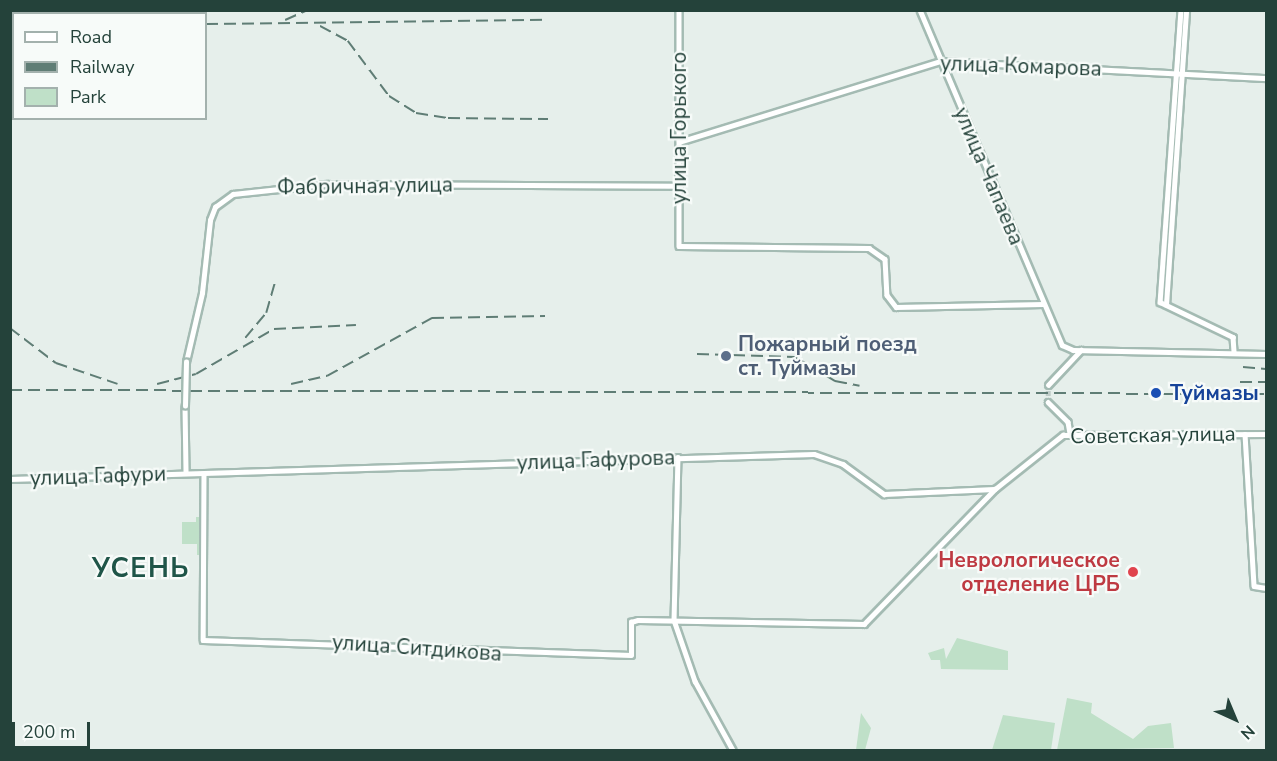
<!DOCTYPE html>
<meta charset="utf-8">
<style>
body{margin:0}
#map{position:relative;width:1277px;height:761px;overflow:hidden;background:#e6efeb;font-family:"Nunito Sans",sans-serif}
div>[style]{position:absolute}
.green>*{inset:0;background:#bfe0c8}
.secondary-tunnel>*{height:4.5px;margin-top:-2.25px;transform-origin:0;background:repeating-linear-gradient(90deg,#bfccc8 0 4.5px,transparent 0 6.5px)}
.roads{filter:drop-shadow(2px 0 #a4bbb3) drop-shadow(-2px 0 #a4bbb3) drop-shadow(0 2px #a4bbb3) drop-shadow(0 -2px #a4bbb3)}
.secondary>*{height:4.5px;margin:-2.25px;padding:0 2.25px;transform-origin:2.25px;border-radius:2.25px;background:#fff}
.rail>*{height:1.5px;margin-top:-0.75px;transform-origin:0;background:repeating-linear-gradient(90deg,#5f7d75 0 12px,transparent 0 18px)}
.bridges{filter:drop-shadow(2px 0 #a4bbb3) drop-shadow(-2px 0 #a4bbb3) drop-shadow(0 2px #a4bbb3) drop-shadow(0 -2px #a4bbb3)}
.secondary-bridge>*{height:4.5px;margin:-2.25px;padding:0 2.25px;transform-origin:2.25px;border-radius:2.25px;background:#fff}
.dots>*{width:16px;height:16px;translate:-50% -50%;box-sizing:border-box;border:3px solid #f7fbf9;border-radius:50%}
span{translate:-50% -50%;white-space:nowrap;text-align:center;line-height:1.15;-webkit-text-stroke:4.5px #f7fbf9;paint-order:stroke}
.street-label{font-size:21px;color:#24423a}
.service-label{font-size:21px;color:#4e5e75;font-weight:700}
.left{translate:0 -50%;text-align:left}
.transit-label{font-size:21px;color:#164399;font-weight:700}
.health-label{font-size:21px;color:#be3a42;font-weight:700}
.right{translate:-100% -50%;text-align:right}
.district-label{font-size:27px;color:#1f5548;font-weight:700;letter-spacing:1.5px}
.frame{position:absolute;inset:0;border:12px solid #24423a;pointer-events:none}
.legend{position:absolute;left:12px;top:12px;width:195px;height:108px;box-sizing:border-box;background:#f7fbf9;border:2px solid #a3b1ad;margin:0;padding:8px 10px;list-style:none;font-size:18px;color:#24423a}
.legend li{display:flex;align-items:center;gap:12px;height:30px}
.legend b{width:30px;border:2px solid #a3b1ad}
.north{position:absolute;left:1205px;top:689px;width:60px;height:60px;-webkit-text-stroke:4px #f7fbf9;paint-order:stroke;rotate:136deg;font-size:16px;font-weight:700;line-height:24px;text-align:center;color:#24423a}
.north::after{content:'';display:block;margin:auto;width:21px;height:27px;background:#24423a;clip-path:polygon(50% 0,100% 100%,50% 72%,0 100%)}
.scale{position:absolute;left:12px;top:722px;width:78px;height:27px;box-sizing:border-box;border:3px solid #24423a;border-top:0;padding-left:8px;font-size:18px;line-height:21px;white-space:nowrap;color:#24423a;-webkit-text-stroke:4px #f7fbf9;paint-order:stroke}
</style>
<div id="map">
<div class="green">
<div style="clip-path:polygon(196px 517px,202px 517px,202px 555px,197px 555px,197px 544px,182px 544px,182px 522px,196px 522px)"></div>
<div style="clip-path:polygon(957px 638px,1008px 651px,1008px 670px,941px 669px,940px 660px,931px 660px,928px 653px,944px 648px,946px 659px)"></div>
<div style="clip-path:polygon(1067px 698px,1092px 703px,1091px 713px,1133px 739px,1148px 726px,1171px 723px,1174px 748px,1057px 750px)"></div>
<div style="clip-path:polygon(861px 713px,871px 728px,865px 750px,856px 750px)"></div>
<div style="clip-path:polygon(1003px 715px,1055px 723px,1051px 750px,992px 750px)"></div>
</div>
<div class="secondary-tunnel">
<div style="left:1048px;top:402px;width:17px;rotate:-90deg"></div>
</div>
<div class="roads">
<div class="secondary">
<div style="left:679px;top:10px;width:236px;rotate:90deg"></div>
<div style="left:679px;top:246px;width:190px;rotate:0.6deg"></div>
<div style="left:869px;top:248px;width:19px;rotate:35deg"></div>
<div style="left:885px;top:259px;width:36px;rotate:87deg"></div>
<div style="left:887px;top:295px;width:15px;rotate:53deg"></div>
<div style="left:896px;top:307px;width:147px;rotate:-1.2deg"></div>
<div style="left:920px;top:10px;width:364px;rotate:67deg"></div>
<div style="left:1062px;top:345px;width:12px;rotate:24deg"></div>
<div style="left:1073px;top:350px;width:193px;rotate:1.2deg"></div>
<div style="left:1181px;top:10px;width:293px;rotate:94.1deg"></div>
<div style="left:1160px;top:302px;width:81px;rotate:25.6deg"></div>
<div style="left:1233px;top:337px;width:16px;rotate:86deg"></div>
<div style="left:679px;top:142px;width:274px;rotate:-17.2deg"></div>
<div style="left:941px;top:61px;width:325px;rotate:3deg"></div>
<div style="left:1166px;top:305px;width:296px;rotate:-86.1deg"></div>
<div style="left:186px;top:362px;width:71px;rotate:-76.9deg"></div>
<div style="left:202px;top:293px;width:73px;rotate:-83.7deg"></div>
<div style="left:210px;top:220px;width:14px;rotate:-69deg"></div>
<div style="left:215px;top:207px;width:22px;rotate:-36deg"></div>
<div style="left:233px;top:194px;width:95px;rotate:-6.1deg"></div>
<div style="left:327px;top:184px;width:351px;rotate:0.3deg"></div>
<div style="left:1048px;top:385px;width:48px;rotate:-46.7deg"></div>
<div style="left:1048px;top:402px;width:28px;rotate:45deg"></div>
<div style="left:1068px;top:422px;width:11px;rotate:80deg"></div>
<div style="left:185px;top:406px;width:67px;rotate:89.1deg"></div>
<div style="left:1245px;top:434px;width:152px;rotate:86.6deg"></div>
<div style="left:1254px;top:586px;width:12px;rotate:9deg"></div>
<div style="left:678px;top:457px;width:163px;rotate:91.4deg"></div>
<div style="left:674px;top:620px;width:65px;rotate:71deg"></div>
<div style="left:695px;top:681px;width:79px;rotate:61.2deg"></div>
<div style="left:204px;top:474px;width:166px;rotate:90.3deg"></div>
<div style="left:203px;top:640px;width:428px;rotate:2deg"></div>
<div style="left:631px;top:655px;width:33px;rotate:-90deg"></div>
<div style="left:631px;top:622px;width:7px;rotate:-16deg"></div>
<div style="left:638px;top:620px;width:226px;rotate:1deg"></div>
<div style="left:864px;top:624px;width:188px;rotate:-45.9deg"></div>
<div style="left:995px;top:489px;width:87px;rotate:-38.5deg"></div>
<div style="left:1063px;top:435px;width:203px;rotate:-0.3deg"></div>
<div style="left:10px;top:479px;width:804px;rotate:-1.78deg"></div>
<div style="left:814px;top:454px;width:31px;rotate:19deg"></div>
<div style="left:843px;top:464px;width:51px;rotate:36.2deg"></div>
<div style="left:884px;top:494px;width:110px;rotate:-2.6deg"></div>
</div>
</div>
<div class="rail">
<div style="left:285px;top:20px;width:24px;rotate:-24deg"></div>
<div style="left:206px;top:24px;width:341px;rotate:-0.7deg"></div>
<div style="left:320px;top:26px;width:32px;rotate:28deg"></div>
<div style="left:348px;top:41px;width:69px;rotate:53.3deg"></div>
<div style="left:389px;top:96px;width:32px;rotate:32deg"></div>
<div style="left:416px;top:113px;width:32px;rotate:9deg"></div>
<div style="left:448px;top:118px;width:100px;rotate:0.6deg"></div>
<div style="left:10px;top:39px;width:4px;rotate:-27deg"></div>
<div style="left:10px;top:328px;width:58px;rotate:37.3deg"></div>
<div style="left:56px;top:363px;width:65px;rotate:18.7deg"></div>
<div style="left:245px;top:338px;width:33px;rotate:-50deg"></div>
<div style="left:266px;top:313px;width:33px;rotate:-74deg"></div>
<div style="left:697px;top:354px;width:98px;rotate:1.8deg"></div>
<div style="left:795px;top:357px;width:47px;rotate:31deg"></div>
<div style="left:835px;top:381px;width:25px;rotate:11deg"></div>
<div style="left:1243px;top:367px;width:23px;rotate:5deg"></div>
<div style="left:1240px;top:382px;width:26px"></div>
<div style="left:157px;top:384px;width:40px;rotate:-14.4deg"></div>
<div style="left:196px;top:374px;width:90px;rotate:-30deg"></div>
<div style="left:274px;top:329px;width:82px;rotate:-2.8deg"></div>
<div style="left:291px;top:384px;width:37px;rotate:-13deg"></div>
<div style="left:327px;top:376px;width:120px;rotate:-28.9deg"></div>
<div style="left:432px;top:318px;width:113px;rotate:-1deg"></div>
<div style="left:10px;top:390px;width:1256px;rotate:0.18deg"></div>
</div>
<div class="bridges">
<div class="secondary-bridge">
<div style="left:185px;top:406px;width:44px;rotate:-88.7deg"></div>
</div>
</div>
<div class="dots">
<div style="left:726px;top:356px;background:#5c6f8a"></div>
<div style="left:1156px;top:393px;background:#1a4fb4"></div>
<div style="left:1133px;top:572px;background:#e0444e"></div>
</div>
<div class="street-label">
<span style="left:1021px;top:66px;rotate:2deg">улица Комарова</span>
<span style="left:679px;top:128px;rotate:-90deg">улица Горького</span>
<span style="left:989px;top:176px;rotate:67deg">улица Чапаева</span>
<span style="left:365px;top:186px;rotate:-1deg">Фабричная улица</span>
<span style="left:1153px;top:435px;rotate:-1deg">Советская улица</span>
<span style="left:596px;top:460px;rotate:-2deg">улица Гафурова</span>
<span style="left:98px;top:476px;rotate:-2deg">улица Гафури</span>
<span style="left:417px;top:648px;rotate:4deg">улица Ситдикова</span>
</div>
<div class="service-label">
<span class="left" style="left:738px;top:356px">Пожарный поезд<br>ст. Туймазы</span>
</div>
<div class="transit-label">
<span class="left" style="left:1170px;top:393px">Туймазы</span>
</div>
<div class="health-label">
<span class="right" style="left:1120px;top:572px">Неврологическое<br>отделение ЦРБ</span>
</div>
<div class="district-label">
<span style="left:141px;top:569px">УСЕНЬ</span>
</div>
<div class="frame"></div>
<ul class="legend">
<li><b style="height:8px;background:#fff"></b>Road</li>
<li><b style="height:8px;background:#5f7d75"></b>Railway</li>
<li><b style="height:16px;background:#bfe0c8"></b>Park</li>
</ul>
<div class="north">N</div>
<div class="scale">200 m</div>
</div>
